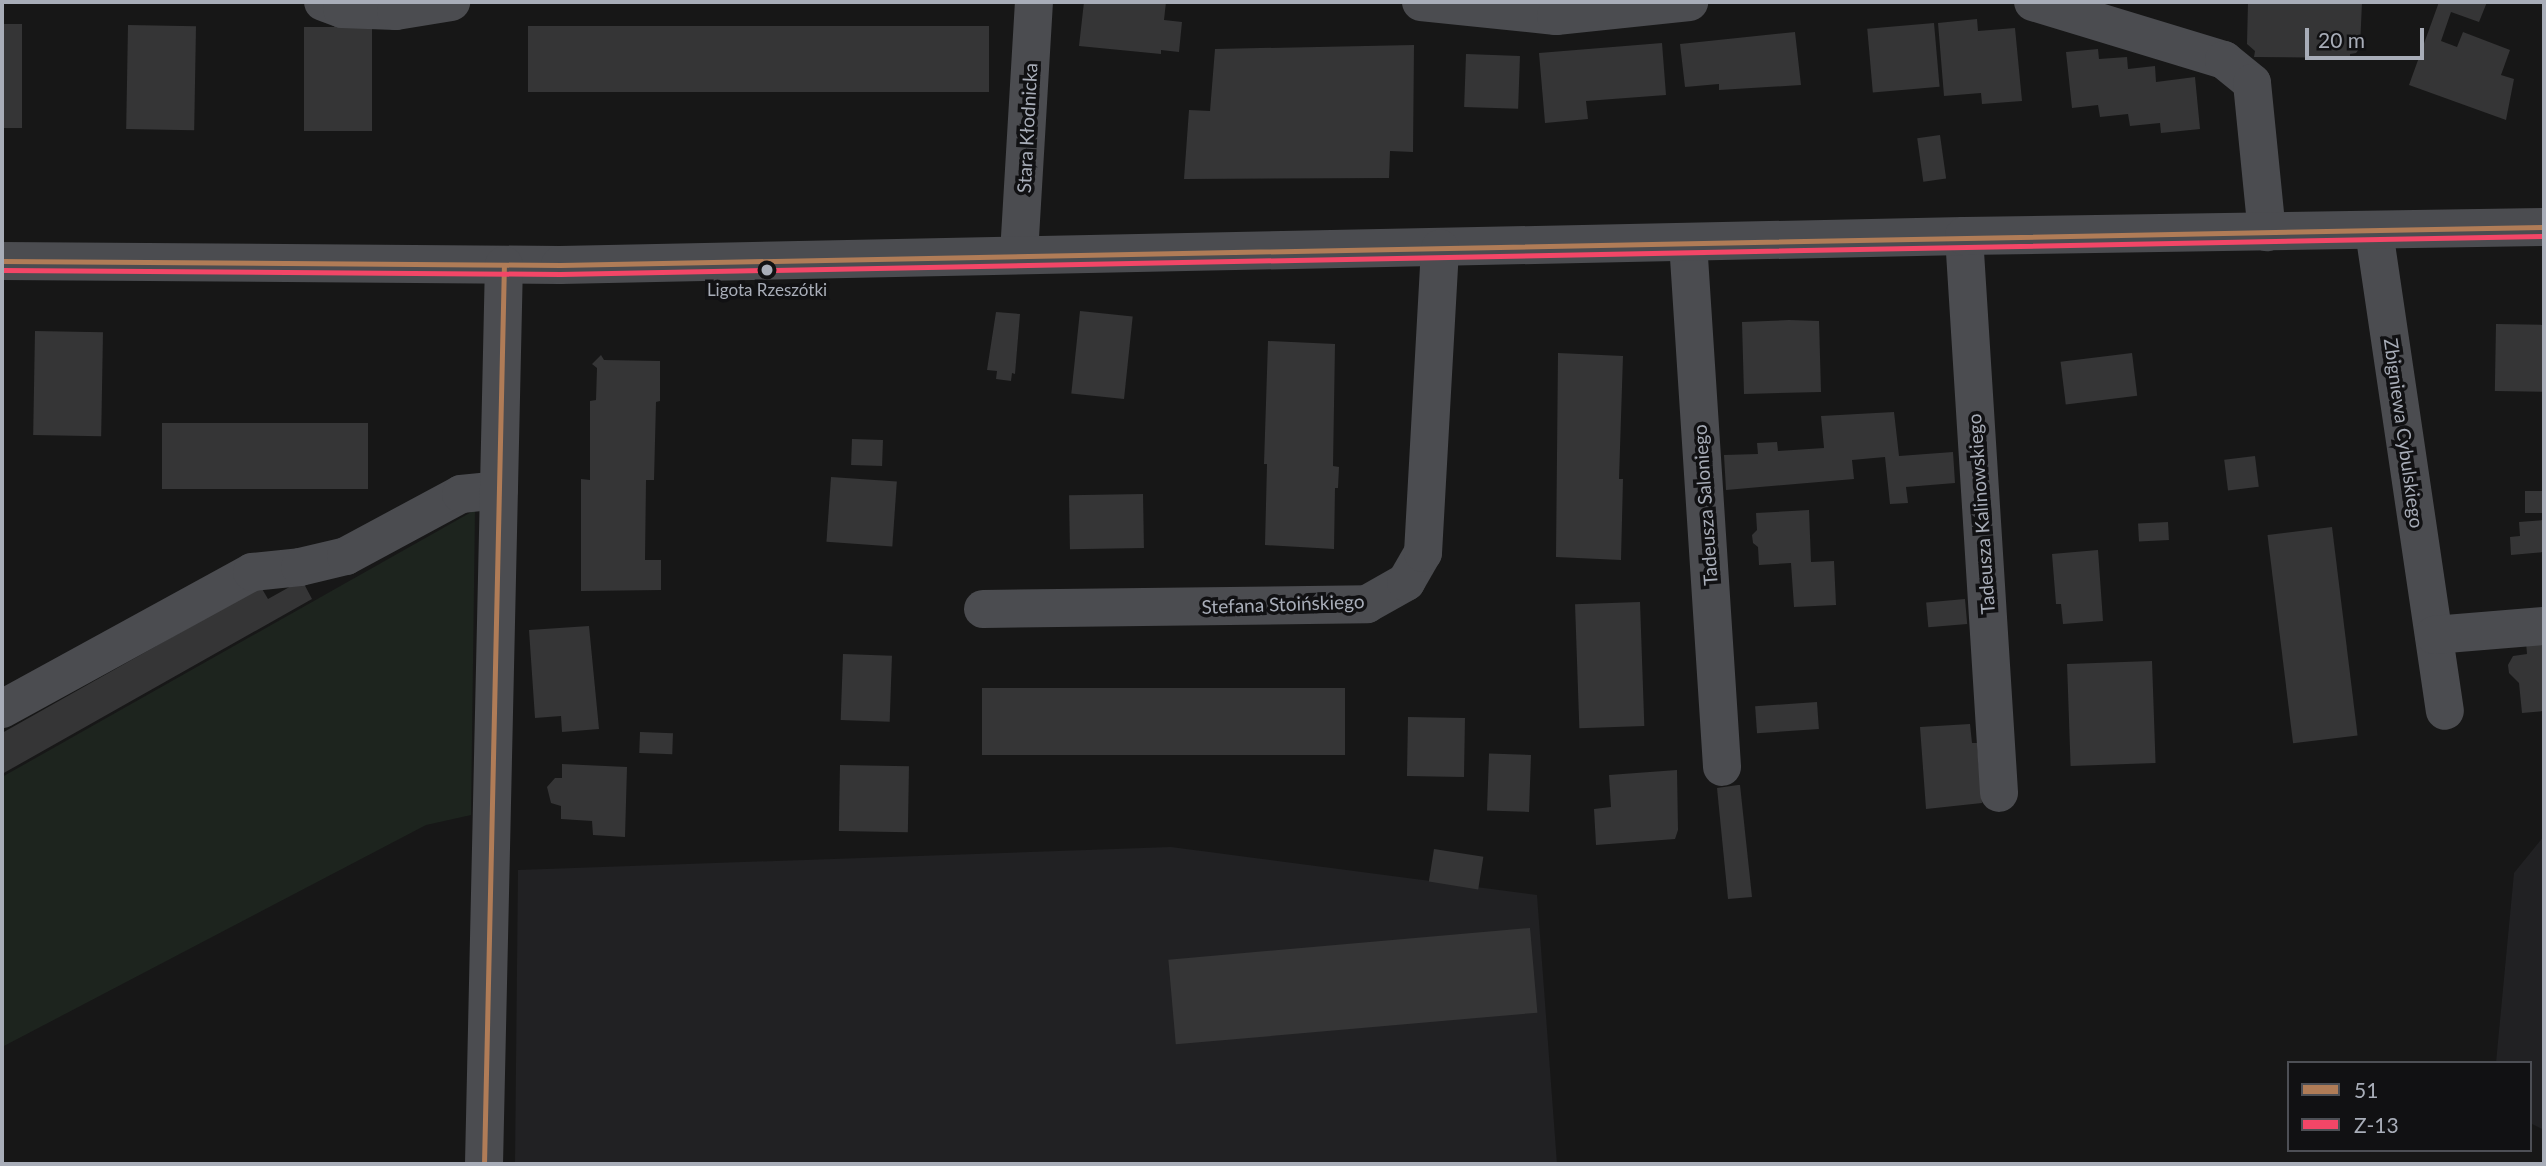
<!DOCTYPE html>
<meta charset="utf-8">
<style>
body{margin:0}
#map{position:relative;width:2546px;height:1166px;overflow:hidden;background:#171717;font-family:Lato,sans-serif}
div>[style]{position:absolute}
.built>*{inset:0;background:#212123}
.green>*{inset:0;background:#1d241e}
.building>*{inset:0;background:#353536;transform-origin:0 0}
.minor>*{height:38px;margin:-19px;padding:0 19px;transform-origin:19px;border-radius:19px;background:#4b4c50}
.bus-1>*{height:5px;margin:-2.5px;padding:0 2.5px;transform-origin:2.5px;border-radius:2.5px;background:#b07c57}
.bus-2>*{height:5px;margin:-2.5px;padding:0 2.5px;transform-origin:2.5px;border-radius:2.5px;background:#f34667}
.dots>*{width:19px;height:19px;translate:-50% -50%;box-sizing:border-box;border:4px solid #111113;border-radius:50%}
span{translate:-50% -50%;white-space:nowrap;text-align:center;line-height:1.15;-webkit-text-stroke:7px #111113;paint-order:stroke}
.bus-label{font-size:17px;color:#a8adb8}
.street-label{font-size:19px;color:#a8adb8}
.frame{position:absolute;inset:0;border:4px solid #a8adb8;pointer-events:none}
.legend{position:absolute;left:2287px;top:1061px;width:245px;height:91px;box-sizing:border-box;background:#111113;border:2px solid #4d4f55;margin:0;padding:9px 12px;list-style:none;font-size:21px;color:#a8adb8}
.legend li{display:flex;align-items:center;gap:14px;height:35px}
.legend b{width:35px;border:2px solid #4d4f55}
.scale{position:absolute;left:2305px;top:28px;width:119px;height:32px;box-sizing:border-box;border:4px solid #a8adb8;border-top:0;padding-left:9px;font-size:21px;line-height:24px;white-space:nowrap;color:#a8adb8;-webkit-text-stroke:5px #111113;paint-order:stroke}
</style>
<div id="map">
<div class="built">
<div style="clip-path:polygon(2544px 836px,2544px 1130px,2530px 1123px,2530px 1063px,2496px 1063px,2514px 873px)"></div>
<div style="clip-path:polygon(1171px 847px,1537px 895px,1557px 1164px,515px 1164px,518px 870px)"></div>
</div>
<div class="green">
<div style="clip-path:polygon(475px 510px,471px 815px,426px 825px,2px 1047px,2px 777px)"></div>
</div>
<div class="building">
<div style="clip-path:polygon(1084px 2px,1166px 2px,1164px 20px,1182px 22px,1179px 52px,1161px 50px,1161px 54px,1079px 46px)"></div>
<div style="clip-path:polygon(2248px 2px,2362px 2px,2360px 48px,2356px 53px,2350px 54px,2350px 58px,2254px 57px,2255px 51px,2247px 44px)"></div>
<div style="clip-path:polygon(2439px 2px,2487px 2px,2479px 22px,2451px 12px,2441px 41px,2457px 47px,2463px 32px,2510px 50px,2501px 75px,2514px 79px,2506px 120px,2409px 85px)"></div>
<div style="clip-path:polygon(1977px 19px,1978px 31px,2015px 28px,2022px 101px,1982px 104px,1981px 93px,1944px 96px,1938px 23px)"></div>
<div style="left:1934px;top:23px;width:64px;height:67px;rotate:85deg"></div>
<div style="left:2px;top:24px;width:20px;height:104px"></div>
<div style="left:128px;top:25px;width:68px;height:104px;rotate:1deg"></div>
<div style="left:528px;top:26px;width:461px;height:66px"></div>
<div style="left:304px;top:27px;width:68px;height:104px"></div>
<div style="clip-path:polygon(1795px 32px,1801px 85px,1719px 90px,1719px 84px,1685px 87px,1680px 44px)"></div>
<div style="clip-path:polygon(1662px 43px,1666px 95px,1586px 101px,1588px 119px,1545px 123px,1539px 53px)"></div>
<div style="clip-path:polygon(1414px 45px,1413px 152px,1390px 151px,1389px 178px,1184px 179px,1189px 110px,1210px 111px,1215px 49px)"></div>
<div style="clip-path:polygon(2098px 49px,2099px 59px,2127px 57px,2128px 69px,2155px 66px,2156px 82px,2195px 77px,2200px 129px,2161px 133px,2160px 123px,2130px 126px,2128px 114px,2100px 117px,2098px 105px,2072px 108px,2066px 52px)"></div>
<div style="left:1466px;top:54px;width:54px;height:53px;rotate:2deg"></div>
<div style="left:1940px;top:135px;width:44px;height:23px;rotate:82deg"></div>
<div style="left:1080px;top:311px;width:53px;height:83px;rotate:6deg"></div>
<div style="clip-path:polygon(996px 312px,1020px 314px,1015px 374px,1012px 373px,1011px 381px,996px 379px,997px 371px,987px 370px)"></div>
<div style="clip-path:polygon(1789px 320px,1819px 321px,1821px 392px,1744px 394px,1742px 322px)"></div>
<div style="left:2496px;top:324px;width:48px;height:67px;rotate:1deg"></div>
<div style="left:35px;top:331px;width:68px;height:104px;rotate:1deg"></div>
<div style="clip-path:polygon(1268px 341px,1335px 344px,1333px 466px,1339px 467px,1338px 488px,1335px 488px,1334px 549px,1265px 545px,1267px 464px,1264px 464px)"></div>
<div style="clip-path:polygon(1558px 353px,1623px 356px,1619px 479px,1623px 479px,1621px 560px,1556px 557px)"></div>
<div style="left:2132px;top:353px;width:43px;height:72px;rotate:83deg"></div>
<div style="clip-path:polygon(601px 355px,604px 360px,660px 361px,660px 401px,656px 402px,654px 480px,646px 480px,645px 560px,661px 560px,661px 590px,581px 591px,581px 479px,590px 480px,590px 401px,596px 400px,597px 368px,592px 364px)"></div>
<div style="clip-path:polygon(1894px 412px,1899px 456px,1953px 452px,1955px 483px,1906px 487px,1908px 503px,1890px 504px,1885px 457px,1852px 460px,1854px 479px,1726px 490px,1724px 455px,1758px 454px,1757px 443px,1777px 442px,1778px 451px,1824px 448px,1821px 416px)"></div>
<div style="left:368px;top:423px;width:66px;height:206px;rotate:90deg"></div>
<div style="left:852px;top:439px;width:31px;height:26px;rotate:2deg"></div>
<div style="left:2255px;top:456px;width:31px;height:31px;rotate:83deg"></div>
<div style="left:831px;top:477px;width:66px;height:65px;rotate:4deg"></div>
<div style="left:2544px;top:491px;width:22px;height:19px;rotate:90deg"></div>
<div style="left:1143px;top:494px;width:54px;height:74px;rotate:89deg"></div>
<div style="clip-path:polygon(1809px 510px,1811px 562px,1834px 561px,1836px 605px,1794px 607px,1791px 563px,1759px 565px,1758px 547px,1753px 543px,1752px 535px,1757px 530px,1756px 513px)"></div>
<div style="clip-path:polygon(2544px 520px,2544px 552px,2511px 555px,2510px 537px,2520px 536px,2519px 522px)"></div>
<div style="left:2168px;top:522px;width:18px;height:30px;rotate:87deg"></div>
<div style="left:2332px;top:527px;width:210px;height:65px;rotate:83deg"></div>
<div style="clip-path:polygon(2098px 550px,2103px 621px,2063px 624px,2061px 604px,2056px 604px,2052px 554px)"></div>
<div style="clip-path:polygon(302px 580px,312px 599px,2px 774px,2px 733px,261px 587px,268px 599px)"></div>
<div style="left:1965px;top:599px;width:25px;height:39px;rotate:85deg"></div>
<div style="left:1640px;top:602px;width:124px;height:65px;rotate:88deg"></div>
<div style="clip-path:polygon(589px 626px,599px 729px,562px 732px,561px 716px,535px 718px,529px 630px)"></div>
<div style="clip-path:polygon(2544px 641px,2544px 711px,2522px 713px,2519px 683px,2509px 673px,2508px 665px,2513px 656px,2527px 654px,2526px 642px)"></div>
<div style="left:843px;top:654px;width:49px;height:66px;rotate:2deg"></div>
<div style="left:2152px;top:661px;width:102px;height:85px;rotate:88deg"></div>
<div style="left:982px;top:688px;width:363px;height:67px"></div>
<div style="left:1817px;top:702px;width:27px;height:62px;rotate:86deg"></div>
<div style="left:1408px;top:717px;width:57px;height:59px;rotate:1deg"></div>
<div style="clip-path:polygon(1970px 724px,1972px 743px,1977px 743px,1982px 803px,1926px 809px,1920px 727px)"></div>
<div style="left:640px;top:732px;width:33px;height:21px;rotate:2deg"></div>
<div style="left:1531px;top:755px;width:57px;height:42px;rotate:92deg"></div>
<div style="clip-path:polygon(562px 764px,627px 767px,625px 837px,593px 835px,592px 821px,561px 819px,561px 806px,551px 803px,547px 787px,555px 778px,562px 778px)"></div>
<div style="left:840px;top:765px;width:69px;height:66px;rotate:1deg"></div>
<div style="clip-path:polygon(1677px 770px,1678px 830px,1675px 839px,1596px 845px,1594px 809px,1611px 807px,1609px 775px)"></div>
<div style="clip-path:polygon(1738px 785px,1740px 785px,1752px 897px,1728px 899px,1717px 788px)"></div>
<div style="left:1434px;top:849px;width:50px;height:33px;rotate:9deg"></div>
<div style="left:1530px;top:928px;width:85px;height:363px;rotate:85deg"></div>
</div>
<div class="minor">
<div style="left:323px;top:2px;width:20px;rotate:20deg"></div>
<div style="left:342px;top:9px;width:54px;rotate:2.1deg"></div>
<div style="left:396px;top:11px;width:56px;rotate:-9.3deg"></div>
<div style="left:1421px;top:2px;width:136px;rotate:5.9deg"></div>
<div style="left:1556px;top:16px;width:134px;rotate:-6deg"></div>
<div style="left:2033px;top:2px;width:200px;rotate:16.9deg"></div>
<div style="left:2224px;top:60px;width:36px;rotate:39deg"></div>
<div style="left:2252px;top:83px;width:150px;rotate:84.3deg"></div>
<div style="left:2374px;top:231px;width:485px;rotate:81.6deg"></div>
<div style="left:1964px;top:236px;width:558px;rotate:86.4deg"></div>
<div style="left:1688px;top:242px;width:526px;rotate:86.29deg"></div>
<div style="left:1019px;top:254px;width:252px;rotate:-86.6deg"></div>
<div style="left:2px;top:261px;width:558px;rotate:0.41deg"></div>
<div style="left:560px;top:265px;width:1404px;rotate:-1.18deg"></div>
<div style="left:1964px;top:236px;width:580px;rotate:-0.89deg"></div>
<div style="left:983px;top:609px;width:384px;rotate:-0.7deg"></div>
<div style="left:1367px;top:604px;width:45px;rotate:-29.4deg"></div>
<div style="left:1406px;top:582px;width:34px;rotate:-60deg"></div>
<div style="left:1423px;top:553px;width:305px;rotate:-86.8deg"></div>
<div style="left:2434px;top:635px;width:110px;rotate:-4.7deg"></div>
<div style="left:2px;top:709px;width:285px;rotate:-28.7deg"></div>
<div style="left:252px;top:572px;width:48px;rotate:-5.9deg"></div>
<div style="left:300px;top:567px;width:47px;rotate:-13.4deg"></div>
<div style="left:346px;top:556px;width:131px;rotate:-28.3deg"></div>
<div style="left:461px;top:494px;width:38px;rotate:-6deg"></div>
<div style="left:484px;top:1164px;width:899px;rotate:-88.73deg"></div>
</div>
<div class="bus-1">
<div style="left:2px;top:261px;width:558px;rotate:0.41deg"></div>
<div style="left:560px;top:265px;width:1984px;rotate:-1.1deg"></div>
<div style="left:484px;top:1164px;width:899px;rotate:-88.73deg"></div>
</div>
<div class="bus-2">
<div style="left:2px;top:270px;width:558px;rotate:0.41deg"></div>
<div style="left:560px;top:274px;width:1984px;rotate:-1.1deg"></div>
</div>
<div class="dots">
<div style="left:767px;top:270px;background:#a8adb8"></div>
</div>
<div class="bus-label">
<span style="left:767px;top:290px">Ligota Rzeszótki</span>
</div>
<div class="street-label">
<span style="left:1027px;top:128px;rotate:-87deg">Stara Kłodnicka</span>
<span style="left:2404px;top:433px;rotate:82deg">Zbigniewa Cybulskiego</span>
<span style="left:1705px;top:505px;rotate:-94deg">Tadeusza Saloniego</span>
<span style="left:1981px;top:514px;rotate:-94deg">Tadeusza Kalinowskiego</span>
<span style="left:1283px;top:604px;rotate:-2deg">Stefana Stoińskiego</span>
</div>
<div class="frame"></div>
<ul class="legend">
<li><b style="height:9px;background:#b07c57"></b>51</li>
<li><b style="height:9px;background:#f34667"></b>Z-13</li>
</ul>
<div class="scale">20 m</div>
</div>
